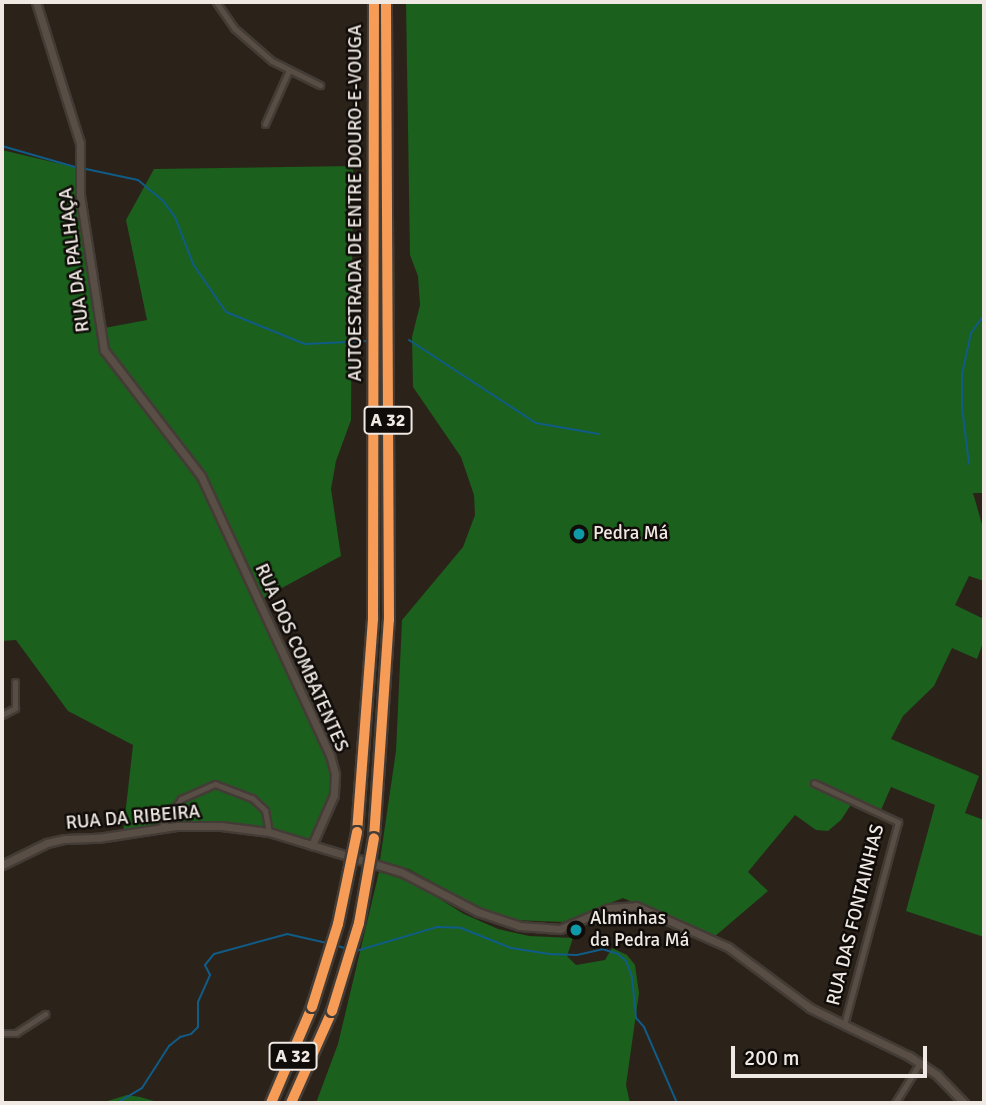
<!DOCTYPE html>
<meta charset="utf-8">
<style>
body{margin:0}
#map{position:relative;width:986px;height:1105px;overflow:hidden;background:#2b221a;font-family:Signika,sans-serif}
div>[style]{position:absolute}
.forest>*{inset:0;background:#1b601c}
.stream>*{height:2px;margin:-1px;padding:0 1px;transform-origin:1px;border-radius:1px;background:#105c87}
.roads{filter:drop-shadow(2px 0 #433c36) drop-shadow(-2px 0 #433c36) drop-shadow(0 2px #433c36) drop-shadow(0 -2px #433c36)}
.street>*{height:5px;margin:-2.5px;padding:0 2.5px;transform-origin:2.5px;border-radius:2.5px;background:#594e45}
.secondary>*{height:7px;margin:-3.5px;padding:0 3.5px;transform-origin:3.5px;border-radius:3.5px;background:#594e45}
.highway>*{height:10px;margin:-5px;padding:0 5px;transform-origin:5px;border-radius:5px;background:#f69c56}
.bridges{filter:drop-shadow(2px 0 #433c36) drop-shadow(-2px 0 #433c36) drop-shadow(0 2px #433c36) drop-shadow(0 -2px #433c36)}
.highway-bridge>*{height:10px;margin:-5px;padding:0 5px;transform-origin:5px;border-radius:5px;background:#f69c56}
.dots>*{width:19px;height:19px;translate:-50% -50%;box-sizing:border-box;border:4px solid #100c09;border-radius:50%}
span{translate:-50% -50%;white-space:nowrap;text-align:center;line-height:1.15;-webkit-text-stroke:5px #100c09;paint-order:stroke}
.shield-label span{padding:2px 5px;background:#100c09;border:2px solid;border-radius:5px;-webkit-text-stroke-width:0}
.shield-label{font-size:18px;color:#efe8e3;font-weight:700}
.street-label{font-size:19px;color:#efe8e3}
.poi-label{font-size:19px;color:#efe8e3}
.left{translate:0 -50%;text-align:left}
.frame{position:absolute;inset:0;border:4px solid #efe8e3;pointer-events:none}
.scale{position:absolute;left:731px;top:1046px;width:196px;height:32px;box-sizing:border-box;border:4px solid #efe8e3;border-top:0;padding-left:9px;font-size:21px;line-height:24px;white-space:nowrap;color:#efe8e3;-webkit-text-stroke:5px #100c09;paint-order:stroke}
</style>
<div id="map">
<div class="forest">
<div style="clip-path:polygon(406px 2px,984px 2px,984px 493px,973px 493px,984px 531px,984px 581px,969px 576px,955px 605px,984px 619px,984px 640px,977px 659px,952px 648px,934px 686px,903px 716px,891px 739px,979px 776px,965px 813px,984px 820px,984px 937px,906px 911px,935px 805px,891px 787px,881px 810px,854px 800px,841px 820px,828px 831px,816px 830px,795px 815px,748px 872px,768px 891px,714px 937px,623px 898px,563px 922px,513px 920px,476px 906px,409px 869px,380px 860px,396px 751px,402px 620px,463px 547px,475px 515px,474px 495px,461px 457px,413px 387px,412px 337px,420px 305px,418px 276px,410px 255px)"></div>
<div style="clip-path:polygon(2px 150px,78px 168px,77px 200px,99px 329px,147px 320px,126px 220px,154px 169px,353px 166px,351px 420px,336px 461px,331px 489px,341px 556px,256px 602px,330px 755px,334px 795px,312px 845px,269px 832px,176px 826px,123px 834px,133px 745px,68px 711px,16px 640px,2px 641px)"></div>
<div style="clip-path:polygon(379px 872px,412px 882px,464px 914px,498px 929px,529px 936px,573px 938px,567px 956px,576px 965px,605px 960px,612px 948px,627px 955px,635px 965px,639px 993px,626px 1085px,630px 1103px,316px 1103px,338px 1044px)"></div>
<div style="clip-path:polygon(127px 1095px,140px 1097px,161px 1103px,101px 1103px)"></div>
</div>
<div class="stream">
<div style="left:266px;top:61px;width:22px;rotate:30deg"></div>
<div style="left:291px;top:75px;width:20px;rotate:24deg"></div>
<div style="left:2px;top:146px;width:76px;rotate:16deg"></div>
<div style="left:86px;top:169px;width:53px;rotate:11.9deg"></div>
<div style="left:138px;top:180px;width:34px;rotate:40deg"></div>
<div style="left:164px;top:202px;width:19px;rotate:54deg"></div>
<div style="left:175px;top:217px;width:50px;rotate:69deg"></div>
<div style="left:193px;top:264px;width:58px;rotate:55.5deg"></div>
<div style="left:226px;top:312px;width:85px;rotate:22.1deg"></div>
<div style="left:305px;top:344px;width:64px;rotate:-2.7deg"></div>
<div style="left:409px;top:340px;width:152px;rotate:33.2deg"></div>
<div style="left:536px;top:423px;width:64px;rotate:9.9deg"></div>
<div style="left:969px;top:464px;width:57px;rotate:-97deg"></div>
<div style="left:962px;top:407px;width:33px;rotate:-90deg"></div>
<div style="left:962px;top:374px;width:42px;rotate:-77.6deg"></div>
<div style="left:971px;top:333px;width:22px;rotate:-54deg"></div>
<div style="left:335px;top:945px;width:13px;rotate:18deg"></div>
<div style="left:356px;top:951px;width:84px;rotate:-16.5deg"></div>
<div style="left:437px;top:927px;width:24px;rotate:2deg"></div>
<div style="left:461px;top:928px;width:54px;rotate:21.8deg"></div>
<div style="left:511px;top:948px;width:37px;rotate:9deg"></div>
<div style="left:548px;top:954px;width:29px;rotate:2deg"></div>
<div style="left:577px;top:955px;width:26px;rotate:-13deg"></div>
<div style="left:602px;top:949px;width:17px;rotate:17deg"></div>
<div style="left:618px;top:954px;width:11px;rotate:41deg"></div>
<div style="left:626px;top:961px;width:17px;rotate:69deg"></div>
<div style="left:632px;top:977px;width:41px;rotate:84.4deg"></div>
<div style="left:636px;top:1018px;width:12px;rotate:48deg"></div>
<div style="left:644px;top:1027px;width:83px;rotate:66.5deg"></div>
<div style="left:117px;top:1103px;width:29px;rotate:-31deg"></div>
<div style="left:142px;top:1088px;width:50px;rotate:-57.3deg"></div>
<div style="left:169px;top:1046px;width:14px;rotate:-39deg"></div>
<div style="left:180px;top:1037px;width:11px;rotate:-15deg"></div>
<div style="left:191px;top:1034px;width:10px;rotate:-45deg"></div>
<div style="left:198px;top:1027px;width:25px;rotate:-90deg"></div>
<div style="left:198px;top:1002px;width:30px;rotate:-66deg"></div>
<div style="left:210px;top:975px;width:11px;rotate:-117deg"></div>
<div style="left:205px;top:965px;width:14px;rotate:-51deg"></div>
<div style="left:214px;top:954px;width:76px;rotate:-15.3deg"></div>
<div style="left:287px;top:934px;width:41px;rotate:12.7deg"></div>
</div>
<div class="roads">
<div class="street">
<div style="left:216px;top:2px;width:32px;rotate:55deg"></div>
<div style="left:234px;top:28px;width:50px;rotate:41deg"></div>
<div style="left:272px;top:61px;width:54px;rotate:26.6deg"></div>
<div style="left:265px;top:124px;width:59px;rotate:-66deg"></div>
<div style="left:2px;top:715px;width:15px;rotate:-28deg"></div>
<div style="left:15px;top:708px;width:26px;rotate:-90deg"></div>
<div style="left:814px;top:783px;width:93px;rotate:24.9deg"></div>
<div style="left:898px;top:822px;width:210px;rotate:104.9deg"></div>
<div style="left:160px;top:829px;width:37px;rotate:-55deg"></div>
<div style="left:181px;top:799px;width:37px;rotate:-24deg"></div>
<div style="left:215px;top:784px;width:40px;rotate:21deg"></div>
<div style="left:252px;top:798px;width:18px;rotate:43deg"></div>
<div style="left:265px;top:810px;width:22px;rotate:80deg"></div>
<div style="left:2px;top:1033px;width:14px"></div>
<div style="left:16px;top:1033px;width:35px;rotate:-33deg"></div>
<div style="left:895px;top:1103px;width:47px;rotate:-58deg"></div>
</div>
<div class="secondary">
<div style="left:36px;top:2px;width:148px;rotate:72.7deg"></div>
<div style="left:80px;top:143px;width:52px;rotate:90deg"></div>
<div style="left:80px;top:195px;width:157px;rotate:81.2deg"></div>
<div style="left:104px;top:350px;width:159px;rotate:52.4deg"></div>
<div style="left:201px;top:476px;width:307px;rotate:65.2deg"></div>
<div style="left:330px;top:755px;width:20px;rotate:75deg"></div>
<div style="left:335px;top:774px;width:21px;rotate:93deg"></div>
<div style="left:334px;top:795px;width:55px;rotate:113.7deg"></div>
<div style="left:2px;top:865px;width:50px;rotate:-26.1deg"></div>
<div style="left:47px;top:843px;width:18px;rotate:-13deg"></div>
<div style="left:65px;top:839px;width:33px;rotate:-2deg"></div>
<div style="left:98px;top:838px;width:79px;rotate:-8.7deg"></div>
<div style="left:176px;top:826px;width:45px"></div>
<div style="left:221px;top:826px;width:48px;rotate:7.1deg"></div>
<div style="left:269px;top:832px;width:138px;rotate:16.9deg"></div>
<div style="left:401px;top:872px;width:87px;rotate:27.5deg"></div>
<div style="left:478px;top:912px;width:44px;rotate:18.4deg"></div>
<div style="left:520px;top:926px;width:40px;rotate:4.3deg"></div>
<div style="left:560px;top:929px;width:53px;rotate:-23.2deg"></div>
<div style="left:609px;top:908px;width:27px;rotate:-4deg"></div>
<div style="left:636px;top:906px;width:101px;rotate:24deg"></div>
<div style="left:728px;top:947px;width:102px;rotate:36.6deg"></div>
<div style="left:810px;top:1008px;width:110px;rotate:25.9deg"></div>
<div style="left:909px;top:1056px;width:34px;rotate:34deg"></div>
<div style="left:937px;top:1075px;width:39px;rotate:46deg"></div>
</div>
<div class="highway">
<div style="left:357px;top:832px;width:214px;rotate:-85.7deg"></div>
<div style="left:373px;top:619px;width:617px;rotate:-89.91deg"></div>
<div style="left:374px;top:838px;width:219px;rotate:-86.1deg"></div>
<div style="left:389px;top:620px;width:618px;rotate:-90.28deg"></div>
<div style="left:271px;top:1103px;width:104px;rotate:-66.9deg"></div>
<div style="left:291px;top:1103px;width:101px;rotate:-66deg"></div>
</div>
</div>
<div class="bridges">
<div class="highway-bridge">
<div style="left:312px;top:1007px;width:87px;rotate:-72.6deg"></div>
<div style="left:338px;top:924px;width:94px;rotate:-78.3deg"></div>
<div style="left:332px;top:1011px;width:92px;rotate:-72.9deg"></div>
<div style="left:359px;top:923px;width:86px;rotate:-80deg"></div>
</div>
</div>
<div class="dots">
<div style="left:579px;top:534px;background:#0f9aa8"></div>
<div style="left:576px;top:930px;background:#0f9aa8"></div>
</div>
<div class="shield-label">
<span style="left:388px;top:420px">A 32</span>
<span style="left:293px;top:1056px">A 32</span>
</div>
<div class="street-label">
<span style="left:356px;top:203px;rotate:-90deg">AUTOESTRADA DE ENTRE DOURO-E-VOUGA</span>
<span style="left:75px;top:260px;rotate:-97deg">RUA DA PALHAÇA</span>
<span style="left:301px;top:658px;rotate:66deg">RUA DOS COMBATENTES</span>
<span style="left:133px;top:818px;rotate:-5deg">RUA DA RIBEIRA</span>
<span style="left:856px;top:915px;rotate:-76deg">RUA DAS FONTAINHAS</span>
</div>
<div class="poi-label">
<span class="left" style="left:593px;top:534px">Pedra Má</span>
<span class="left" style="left:590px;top:930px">Alminhas<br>da Pedra Má</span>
</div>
<div class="frame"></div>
<div class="scale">200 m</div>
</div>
